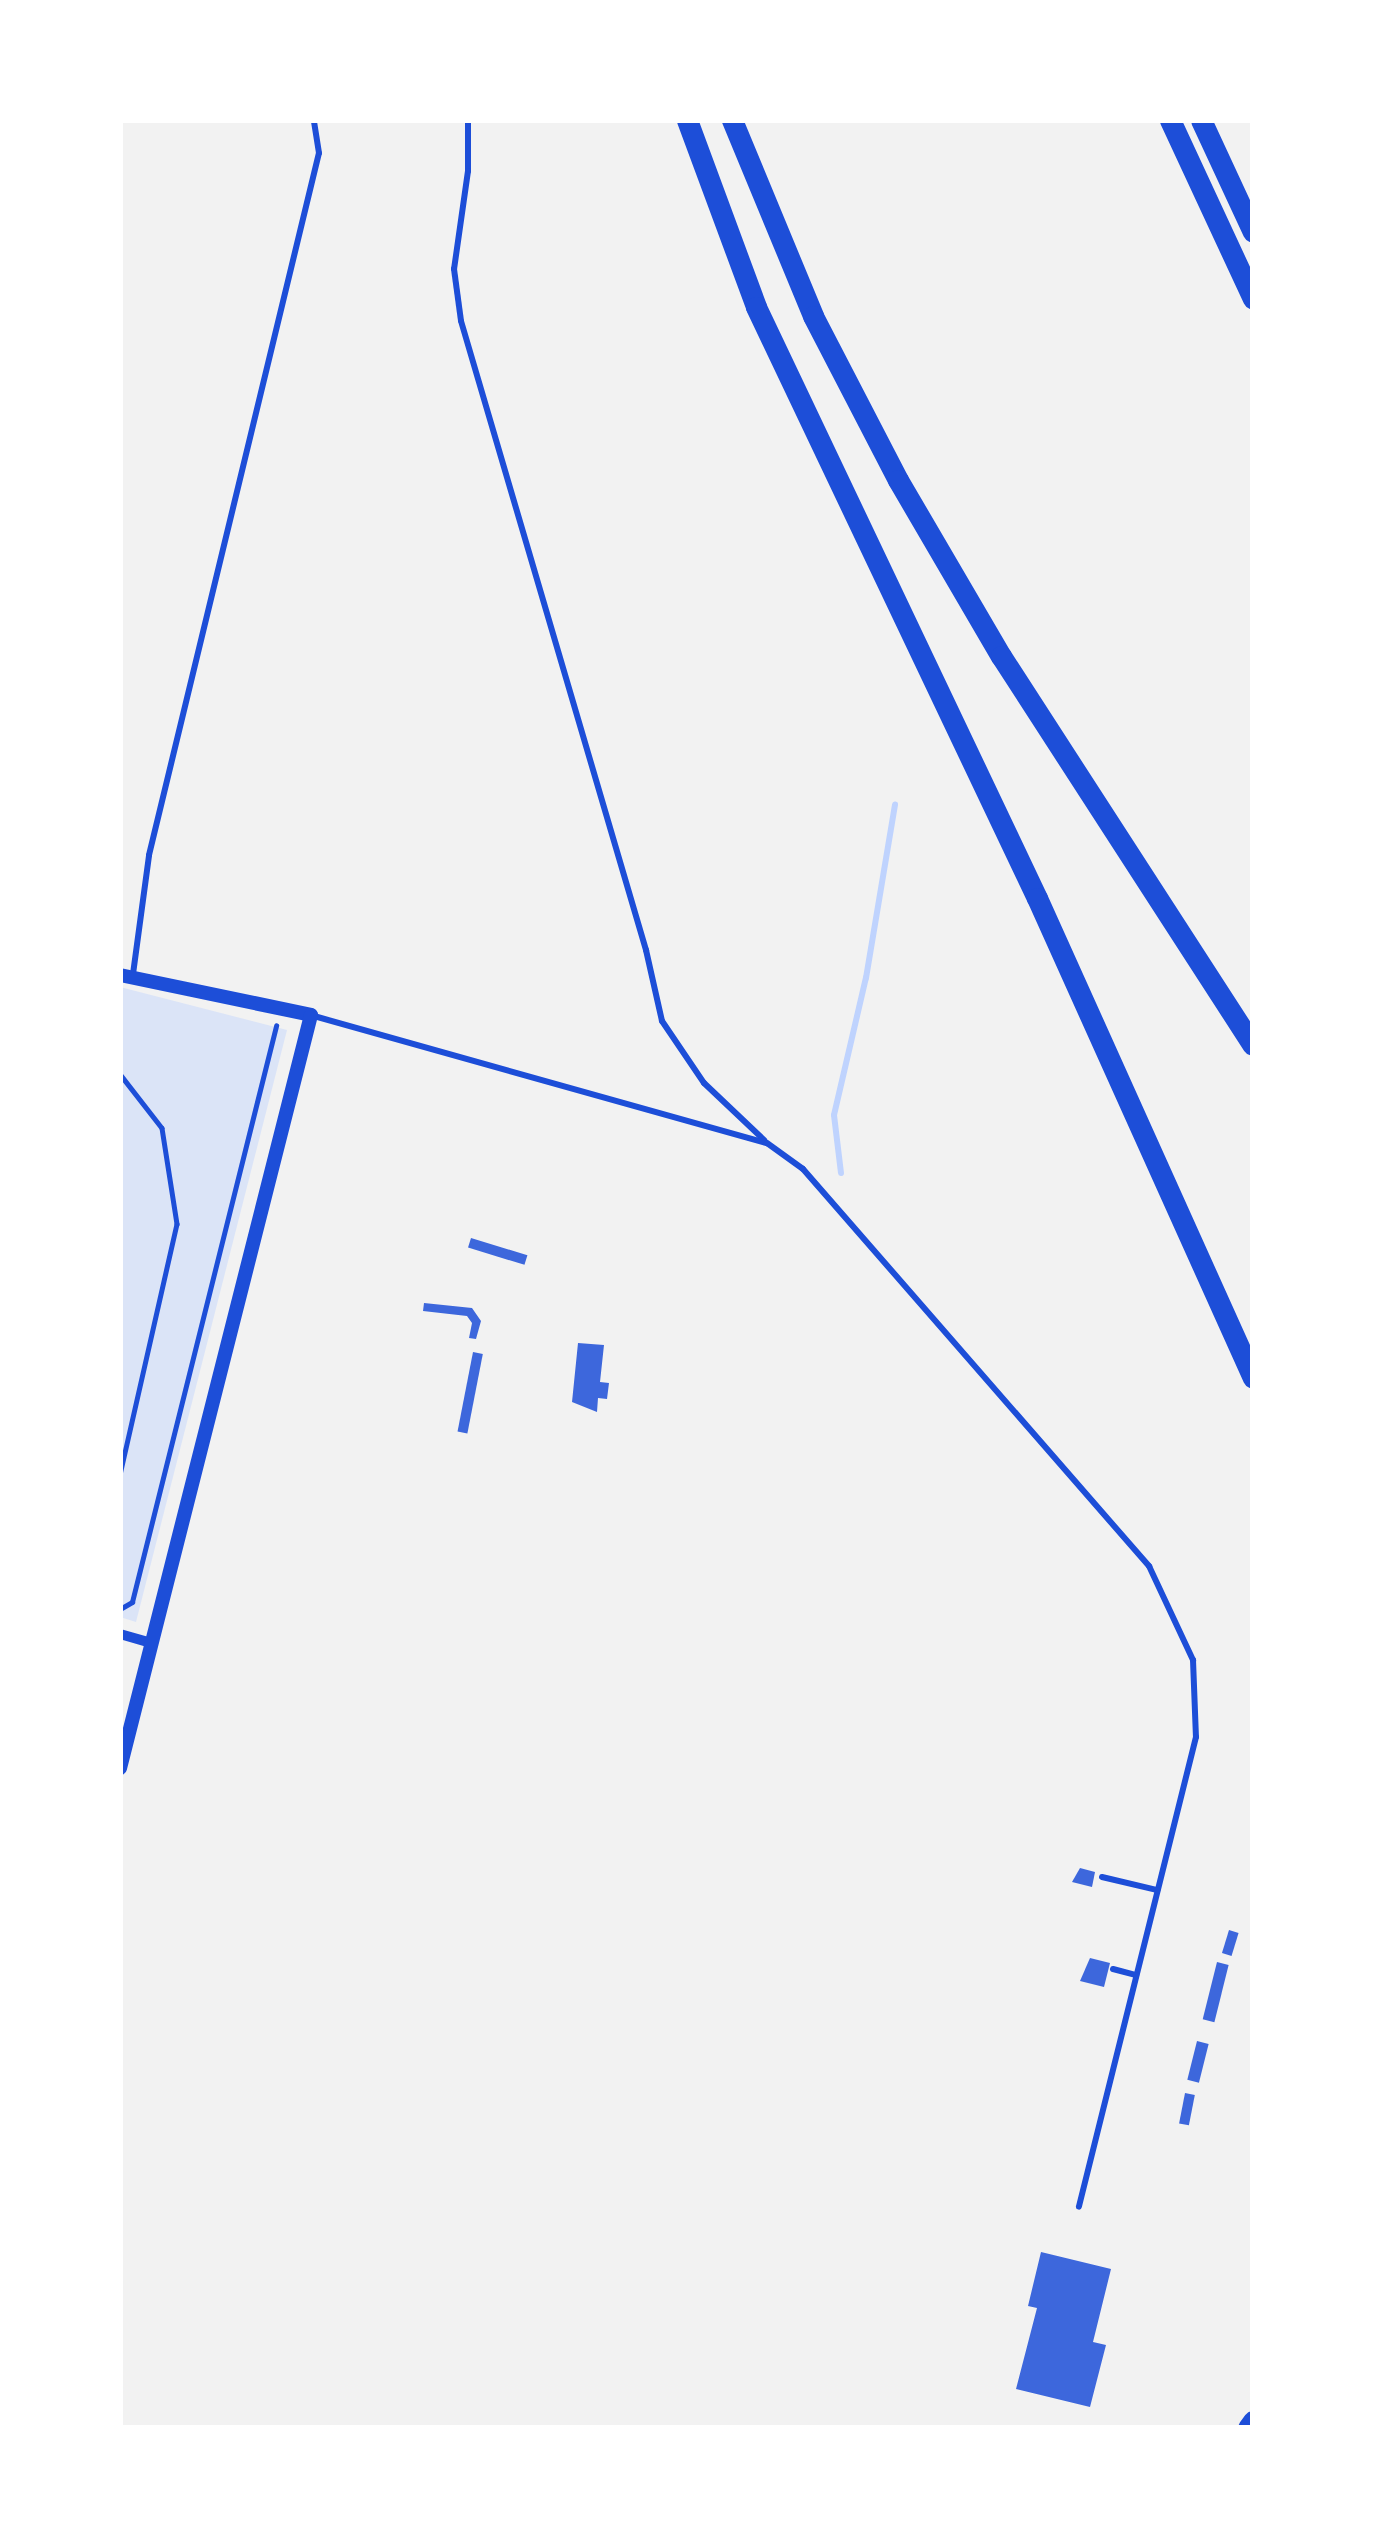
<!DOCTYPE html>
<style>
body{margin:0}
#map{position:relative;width:1373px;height:2548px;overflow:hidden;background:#f2f2f2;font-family:Merriweather,serif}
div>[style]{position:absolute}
.green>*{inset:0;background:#dbe4f7}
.stream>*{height:6px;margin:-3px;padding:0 3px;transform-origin:3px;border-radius:3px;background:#bfd3fe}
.building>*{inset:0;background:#3d67dc;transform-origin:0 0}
.path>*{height:4.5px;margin:-2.25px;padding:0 2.25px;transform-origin:2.25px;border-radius:2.25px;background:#1d4ed8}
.service>*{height:6px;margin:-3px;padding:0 3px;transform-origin:3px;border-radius:3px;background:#1d4ed8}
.minor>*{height:10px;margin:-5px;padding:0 5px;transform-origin:5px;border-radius:5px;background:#1d4ed8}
.tertiary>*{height:14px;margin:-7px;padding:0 7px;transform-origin:7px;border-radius:7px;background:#1d4ed8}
.motorway>*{height:21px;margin:-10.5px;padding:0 10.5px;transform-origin:10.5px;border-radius:10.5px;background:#1d4ed8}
span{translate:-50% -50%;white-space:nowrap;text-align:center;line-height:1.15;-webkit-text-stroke:10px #fff;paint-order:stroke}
.frame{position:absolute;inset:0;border:123px solid #fff;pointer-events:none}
</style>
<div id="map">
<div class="green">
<div style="clip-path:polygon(120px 987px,287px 1030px,136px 1622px,120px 1617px)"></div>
</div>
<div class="stream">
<div style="left:841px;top:1173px;width:58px;rotate:-96.9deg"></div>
<div style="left:834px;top:1115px;width:141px;rotate:-76.9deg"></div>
<div style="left:866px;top:978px;width:176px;rotate:-80.5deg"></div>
</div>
<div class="building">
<div style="left:471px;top:1238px;width:59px;height:10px;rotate:17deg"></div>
<div style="clip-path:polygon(424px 1303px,472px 1308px,481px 1321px,476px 1339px,469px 1338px,472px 1323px,467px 1316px,423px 1311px)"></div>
<div style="clip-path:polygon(578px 1343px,604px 1345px,600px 1382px,609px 1383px,607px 1399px,598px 1398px,597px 1412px,572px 1402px)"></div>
<div style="left:473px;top:1352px;width:10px;height:81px;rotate:11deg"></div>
<div style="clip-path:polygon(1080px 1868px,1095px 1872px,1092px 1887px,1072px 1882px)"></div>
<div style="left:1229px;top:1930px;width:10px;height:24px;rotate:17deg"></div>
<div style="clip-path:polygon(1090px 1958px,1110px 1963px,1104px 1987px,1080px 1981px)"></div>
<div style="left:1217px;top:1962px;width:12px;height:59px;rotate:14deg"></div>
<div style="left:1197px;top:2041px;width:12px;height:40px;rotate:14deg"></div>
<div style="left:1185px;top:2093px;width:10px;height:31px;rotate:11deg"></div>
<div style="clip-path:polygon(1041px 2252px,1111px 2269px,1093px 2342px,1106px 2345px,1090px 2407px,1016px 2389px,1037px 2308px,1028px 2306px)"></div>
</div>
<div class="path">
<div style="left:120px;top:1074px;width:68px;rotate:52.1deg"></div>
<div style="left:162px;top:1128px;width:97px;rotate:81.1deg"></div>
<div style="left:177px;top:1224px;width:257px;rotate:102.8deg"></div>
<div style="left:120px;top:1620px;width:11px;rotate:-90deg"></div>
<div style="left:120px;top:1609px;width:14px;rotate:-30deg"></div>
<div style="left:132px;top:1602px;width:594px;rotate:-75.96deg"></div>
</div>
<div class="service">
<div style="left:468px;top:120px;width:51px;rotate:90deg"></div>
<div style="left:468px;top:171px;width:99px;rotate:98.1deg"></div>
<div style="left:454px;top:269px;width:52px;rotate:82.3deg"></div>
<div style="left:461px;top:321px;width:656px;rotate:73.61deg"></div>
<div style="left:646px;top:950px;width:73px;rotate:77.3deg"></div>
<div style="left:662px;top:1021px;width:75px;rotate:55.9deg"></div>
<div style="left:704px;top:1083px;width:83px;rotate:43.5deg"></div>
<div style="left:133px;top:974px;width:120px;rotate:-82.3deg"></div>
<div style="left:149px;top:855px;width:722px;rotate:-76.39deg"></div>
<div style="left:319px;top:153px;width:33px;rotate:-99deg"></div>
<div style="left:314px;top:1016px;width:470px;rotate:15.7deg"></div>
<div style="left:767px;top:1143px;width:44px;rotate:35.8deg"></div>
<div style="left:803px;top:1169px;width:527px;rotate:48.93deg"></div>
<div style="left:1149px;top:1566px;width:104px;rotate:64.9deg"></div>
<div style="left:1193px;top:1660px;width:77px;rotate:87.8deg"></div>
<div style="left:1196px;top:1737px;width:484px;rotate:104deg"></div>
<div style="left:1102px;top:1877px;width:57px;rotate:13.3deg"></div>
<div style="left:1113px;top:1969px;width:24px;rotate:15deg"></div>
</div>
<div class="minor">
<div style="left:120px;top:1634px;width:33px;rotate:16deg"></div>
</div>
<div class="tertiary">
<div style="left:120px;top:975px;width:195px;rotate:11.8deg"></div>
<div style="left:311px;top:1015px;width:777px;rotate:104.23deg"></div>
</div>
<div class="motorway">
<div style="left:687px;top:120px;width:199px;rotate:69.7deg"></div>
<div style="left:756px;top:307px;width:654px;rotate:64.57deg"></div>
<div style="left:1037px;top:898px;width:526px;rotate:65.77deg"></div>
<div style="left:732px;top:120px;width:212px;rotate:67.5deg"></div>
<div style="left:813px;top:316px;width:185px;rotate:62.6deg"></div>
<div style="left:898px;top:480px;width:204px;rotate:59.7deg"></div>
<div style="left:1001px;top:656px;width:463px;rotate:57.1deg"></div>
<div style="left:1170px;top:120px;width:197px;rotate:65.1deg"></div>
<div style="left:1201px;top:120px;width:123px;rotate:65.1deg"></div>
<div style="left:1248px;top:2428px;width:9px;rotate:-54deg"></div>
</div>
<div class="frame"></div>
</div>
